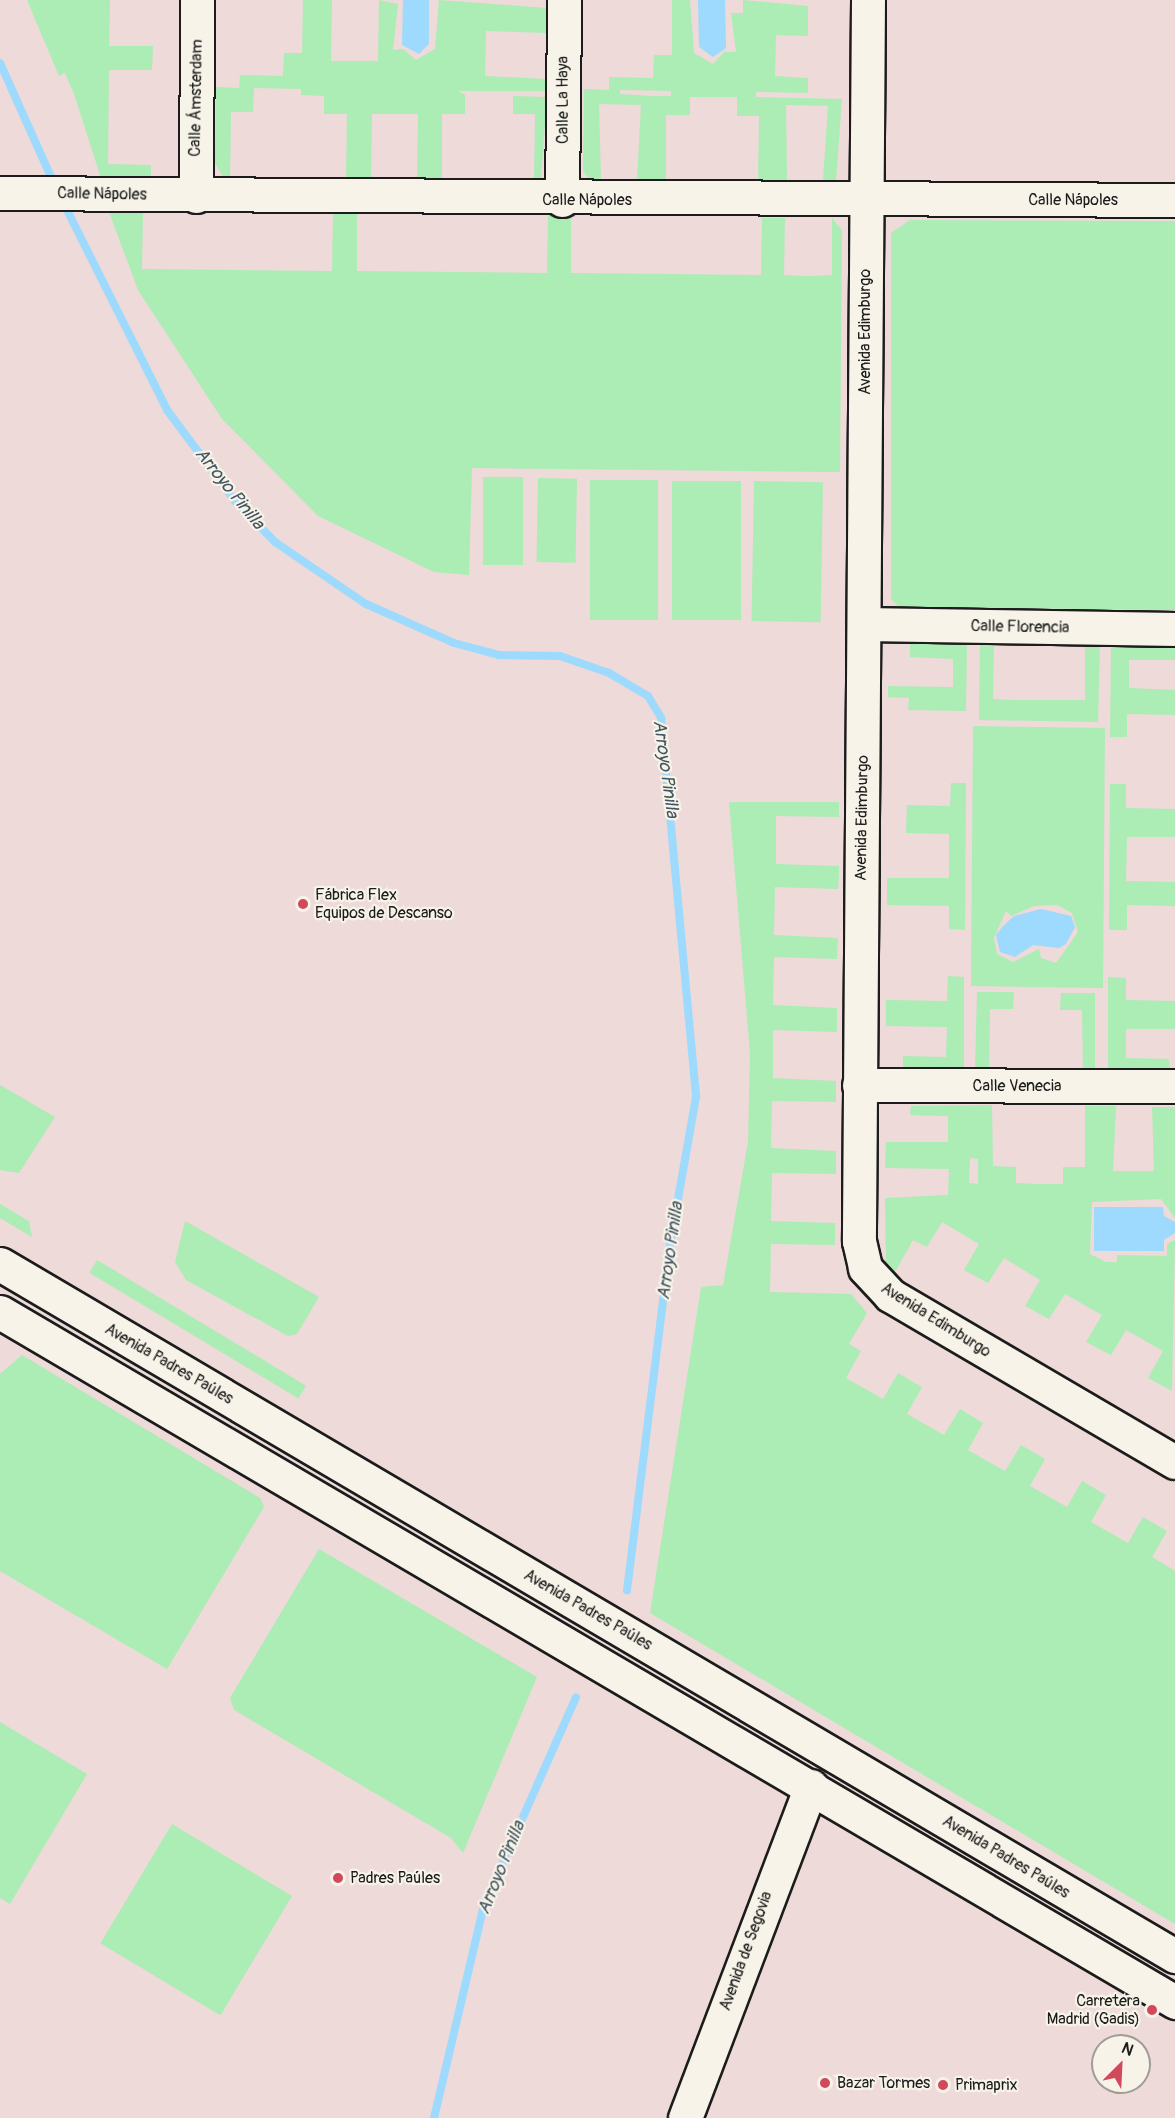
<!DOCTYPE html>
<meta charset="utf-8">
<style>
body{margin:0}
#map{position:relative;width:1175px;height:2118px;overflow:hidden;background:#eddad9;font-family:Pangolin,sans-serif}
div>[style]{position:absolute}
.green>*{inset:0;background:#acecb5;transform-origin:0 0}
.water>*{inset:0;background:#9ddafe}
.stream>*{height:8px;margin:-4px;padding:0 4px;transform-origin:4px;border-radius:4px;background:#9ddafe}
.roads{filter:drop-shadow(2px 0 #1c1c1c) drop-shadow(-2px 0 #1c1c1c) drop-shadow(0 2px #1c1c1c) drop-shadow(0 -2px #1c1c1c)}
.minor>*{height:33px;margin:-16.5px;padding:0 16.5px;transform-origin:16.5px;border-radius:16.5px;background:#f7f3e8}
.highway>*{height:33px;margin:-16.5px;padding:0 16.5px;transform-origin:16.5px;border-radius:16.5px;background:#f7f3e8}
.dots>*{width:16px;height:16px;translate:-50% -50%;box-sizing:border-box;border:3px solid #f7f3e8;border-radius:50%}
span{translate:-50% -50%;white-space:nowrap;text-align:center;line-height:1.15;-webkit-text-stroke:4.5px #f7f3e8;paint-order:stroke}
.street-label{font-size:16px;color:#1c1c1c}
.poi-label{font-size:16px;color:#1c1c1c}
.left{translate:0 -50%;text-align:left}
.right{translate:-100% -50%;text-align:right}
.water-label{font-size:18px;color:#435560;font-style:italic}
.north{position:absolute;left:1091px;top:2034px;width:60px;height:60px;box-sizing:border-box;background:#f7f3e8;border:2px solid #9f9d96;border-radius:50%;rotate:24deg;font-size:16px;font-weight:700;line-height:24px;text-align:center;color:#1c1c1c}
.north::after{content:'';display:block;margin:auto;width:21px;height:27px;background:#d1495b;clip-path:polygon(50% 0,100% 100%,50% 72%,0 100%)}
</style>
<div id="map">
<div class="green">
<div style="clip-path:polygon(27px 0,110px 0,109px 46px,153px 46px,152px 70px,109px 70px,108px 164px,151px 165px,151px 178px,101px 178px,74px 94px,65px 73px,59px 76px)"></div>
<div style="clip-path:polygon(303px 0,332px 0,331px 61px,378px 61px,379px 0,398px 4px,393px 50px,403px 49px,416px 60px,435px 49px,439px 0,547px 8px,547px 33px,486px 31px,485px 76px,547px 79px,547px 91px,458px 91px,465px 95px,465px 114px,442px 114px,442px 180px,417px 180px,418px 114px,372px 114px,371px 180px,346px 179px,347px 114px,324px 114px,324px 96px,301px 95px,301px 89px,254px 88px,253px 112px,231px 112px,230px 179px,223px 177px,215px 163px,216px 87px,239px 88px,240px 75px,283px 76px,284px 53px,302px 53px)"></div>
<div style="clip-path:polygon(evenodd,672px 0,690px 0,694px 53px,713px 64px,724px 52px,736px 52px,731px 13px,743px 13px,743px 0,808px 6px,808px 36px,776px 35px,775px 76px,808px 78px,808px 93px,756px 92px,756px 97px,842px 99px,836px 181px,823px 181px,828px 106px,786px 105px,787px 181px,758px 181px,759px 116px,737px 116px,737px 97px,690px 97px,690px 115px,666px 115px,666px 181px,637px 181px,641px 105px,599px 104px,601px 180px,588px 178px,583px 170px,584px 89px,609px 90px,609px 77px,653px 78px,654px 55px,672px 55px,672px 0,620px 90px,671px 91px,671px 96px,652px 96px,620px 94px,620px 90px)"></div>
<div style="clip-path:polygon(513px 96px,547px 97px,541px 179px,534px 180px,535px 114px,513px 114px)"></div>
<div style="clip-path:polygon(109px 212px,143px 212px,142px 269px,332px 271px,333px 214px,357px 214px,357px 271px,547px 273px,548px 215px,559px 216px,571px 216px,571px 273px,761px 275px,762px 218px,785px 218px,784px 275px,808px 276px,832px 275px,832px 218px,842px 230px,840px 472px,472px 468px,469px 575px,434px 572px,318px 516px,222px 419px,138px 290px)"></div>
<div style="clip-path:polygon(910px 220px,1175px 221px,1175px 610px,914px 607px,899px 607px,891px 599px,891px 233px)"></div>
<div style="left:483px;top:477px;width:40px;height:88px"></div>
<div style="left:538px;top:478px;width:39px;height:84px;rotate:1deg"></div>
<div style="left:590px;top:480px;width:68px;height:140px"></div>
<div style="left:672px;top:481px;width:69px;height:139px"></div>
<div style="left:754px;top:481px;width:69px;height:140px;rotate:1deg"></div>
<div style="clip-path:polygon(910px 641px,967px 642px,966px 711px,908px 710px,909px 698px,888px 697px,888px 686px,953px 687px,953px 659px,910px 657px)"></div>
<div style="clip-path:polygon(980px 642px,994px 642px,993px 699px,1016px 700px,1085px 700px,1085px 643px,1100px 643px,1098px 722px,979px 720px)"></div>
<div style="clip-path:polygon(1111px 643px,1175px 644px,1175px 660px,1129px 660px,1129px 688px,1175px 690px,1175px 715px,1127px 714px,1127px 737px,1110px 737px)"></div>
<div style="clip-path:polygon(evenodd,973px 726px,1105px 728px,1103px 988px,971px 986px,973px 726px,1057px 905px,1072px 913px,1078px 932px,1056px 963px,1041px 958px,1039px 949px,1013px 962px,997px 954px,994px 938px,1006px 911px,1011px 916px,1034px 906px,1057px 905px)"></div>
<div style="clip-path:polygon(951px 783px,966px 783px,965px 930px,949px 929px,949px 906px,887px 905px,887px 878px,949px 878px,949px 834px,906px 833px,907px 805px,950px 806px)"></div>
<div style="clip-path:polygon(1110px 784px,1126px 784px,1126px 808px,1175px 809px,1175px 837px,1127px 837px,1126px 881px,1175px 882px,1175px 906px,1127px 905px,1127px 930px,1109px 930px)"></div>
<div style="clip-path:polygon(729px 802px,839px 802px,839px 817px,776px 816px,776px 864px,839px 866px,839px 876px,838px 889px,775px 887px,774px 935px,838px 938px,837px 959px,774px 957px,773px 1005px,837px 1008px,837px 1032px,773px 1030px,773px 1078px,836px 1081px,836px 1102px,772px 1101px,771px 1148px,836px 1151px,836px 1174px,772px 1173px,771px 1221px,835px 1223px,835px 1245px,771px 1244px,770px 1292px,851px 1294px,867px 1313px,849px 1344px,861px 1351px,846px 1378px,883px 1399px,898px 1373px,922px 1387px,907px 1414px,944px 1435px,960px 1409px,983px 1423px,968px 1450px,1005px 1471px,1021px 1445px,1045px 1459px,1030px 1486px,1067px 1507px,1082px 1481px,1106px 1495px,1091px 1522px,1128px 1543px,1143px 1517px,1167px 1531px,1152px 1557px,1175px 1571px,1175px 1924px,650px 1613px,701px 1287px,723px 1285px,748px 1142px,750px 1054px)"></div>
<div style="clip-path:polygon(948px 976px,964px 977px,964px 1070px,903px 1070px,903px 1056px,946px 1057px,947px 1027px,886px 1026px,886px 1000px,947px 1001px)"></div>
<div style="clip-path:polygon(1108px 977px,1126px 978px,1126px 1000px,1175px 1001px,1175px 1029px,1126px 1029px,1126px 1058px,1169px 1059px,1170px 1072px,1108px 1072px)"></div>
<div style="clip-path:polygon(977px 992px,1014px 992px,1013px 1009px,990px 1009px,989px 1070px,975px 1070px)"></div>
<div style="clip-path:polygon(1061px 993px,1095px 993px,1095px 1071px,1083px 1071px,1082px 1010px,1060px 1010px)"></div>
<div style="clip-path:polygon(0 1085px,55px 1117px,19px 1173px,0 1170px)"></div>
<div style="clip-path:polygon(evenodd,992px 1105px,993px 1166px,1016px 1167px,1016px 1183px,1039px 1184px,1063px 1184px,1063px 1167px,1085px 1167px,1085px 1106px,1116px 1106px,1113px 1171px,1154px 1171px,1152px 1107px,1175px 1107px,1175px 1218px,1161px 1199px,1092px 1202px,1090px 1254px,1106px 1262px,1117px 1262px,1117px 1255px,1167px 1256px,1167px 1244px,1175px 1240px,1172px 1391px,1148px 1378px,1163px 1351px,1126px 1330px,1111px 1355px,1086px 1342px,1102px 1315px,1065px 1294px,1049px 1319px,1025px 1306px,1040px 1280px,1004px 1258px,988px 1283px,964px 1270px,979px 1244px,942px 1222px,927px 1247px,913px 1240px,895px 1272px,886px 1262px,885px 1198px,948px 1195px,949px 1169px,885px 1168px,886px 1142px,948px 1142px,948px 1116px,910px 1115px,911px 1106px,992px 1105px,970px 1158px,978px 1159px,978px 1184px,969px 1183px,970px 1158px)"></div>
<div style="clip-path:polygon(0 1204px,29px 1221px,32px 1237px,0 1218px)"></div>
<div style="clip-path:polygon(185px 1221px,319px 1297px,297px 1334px,288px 1336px,186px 1280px,175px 1262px)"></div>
<div style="left:97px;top:1260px;width:244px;height:15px;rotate:31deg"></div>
<div style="clip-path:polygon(22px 1355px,260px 1498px,264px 1507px,167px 1669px,0 1571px,0 1374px)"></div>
<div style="clip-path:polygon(319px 1549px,537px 1677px,463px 1853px,451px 1838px,234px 1710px,230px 1698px)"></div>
<div style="clip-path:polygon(0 1722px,87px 1774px,10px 1904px,0 1898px)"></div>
<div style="left:172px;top:1824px;width:140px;height:139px;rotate:31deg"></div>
</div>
<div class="water">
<div style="clip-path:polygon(403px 0,429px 0,429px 44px,419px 54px,402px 45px)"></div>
<div style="clip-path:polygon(698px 0,725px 0,726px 48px,713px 57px,699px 47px)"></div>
<div style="clip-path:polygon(1041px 909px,1071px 916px,1075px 927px,1066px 944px,1059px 948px,1033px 945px,1015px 957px,1000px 952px,996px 935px,1003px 926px,1014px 916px)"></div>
<div style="clip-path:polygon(1094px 1207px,1163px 1207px,1164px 1216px,1175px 1222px,1175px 1233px,1164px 1240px,1164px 1251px,1094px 1251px)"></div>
</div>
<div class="stream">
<div style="left:0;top:63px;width:135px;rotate:65.9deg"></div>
<div style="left:62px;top:200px;width:235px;rotate:63.4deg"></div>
<div style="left:167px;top:410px;width:114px;rotate:53.2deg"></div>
<div style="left:235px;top:501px;width:57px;rotate:45.7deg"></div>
<div style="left:275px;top:542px;width:110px;rotate:34.3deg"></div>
<div style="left:366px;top:604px;width:96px;rotate:23.9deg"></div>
<div style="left:454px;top:643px;width:47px;rotate:14.9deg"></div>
<div style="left:499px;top:655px;width:61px;rotate:0.9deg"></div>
<div style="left:560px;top:656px;width:52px;rotate:19.1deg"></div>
<div style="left:609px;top:673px;width:45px;rotate:30.5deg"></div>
<div style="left:648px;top:696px;width:26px;rotate:59deg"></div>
<div style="left:661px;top:718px;width:381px;rotate:84.7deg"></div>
<div style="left:696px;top:1097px;width:150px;rotate:100deg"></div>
<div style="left:670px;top:1245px;width:348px;rotate:97.1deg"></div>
<div style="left:434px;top:2118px;width:219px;rotate:-76.8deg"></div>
<div style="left:484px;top:1905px;width:227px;rotate:-66.1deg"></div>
</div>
<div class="roads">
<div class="minor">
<div style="left:868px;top:0;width:1241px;rotate:90.42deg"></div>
<div style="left:859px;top:1241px;width:28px;rotate:77deg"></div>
<div style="left:865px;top:1268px;width:37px;rotate:47deg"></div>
<div style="left:890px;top:1295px;width:330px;rotate:30.4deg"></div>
<div style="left:0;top:193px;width:1175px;rotate:0.34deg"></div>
<div style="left:196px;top:196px;width:196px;rotate:-89.7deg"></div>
<div style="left:562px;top:200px;width:200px;rotate:-89.4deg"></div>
<div style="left:865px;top:624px;width:310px;rotate:0.9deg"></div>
<div style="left:859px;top:1085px;width:316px;rotate:0.2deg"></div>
<div style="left:685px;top:2118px;width:355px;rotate:-69.2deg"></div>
</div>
<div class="highway">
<div style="left:0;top:1264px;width:1364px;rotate:30.5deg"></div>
<div style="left:0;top:1312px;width:1363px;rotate:30.42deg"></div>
</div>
</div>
<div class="dots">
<div style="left:303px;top:904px;background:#d1495b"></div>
<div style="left:338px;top:1878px;background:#d1495b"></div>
<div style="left:1152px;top:2010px;background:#d1495b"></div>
<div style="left:825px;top:2083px;background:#d1495b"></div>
<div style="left:943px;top:2085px;background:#d1495b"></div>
</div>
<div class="street-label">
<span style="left:196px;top:98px;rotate:-89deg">Calle Ámsterdam</span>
<span style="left:563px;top:100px;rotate:-90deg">Calle La Haya</span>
<span style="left:102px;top:194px;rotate:1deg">Calle Nápoles</span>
<span style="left:587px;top:200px">Calle Nápoles</span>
<span style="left:1073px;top:200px">Calle Nápoles</span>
<span style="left:865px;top:332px;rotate:-90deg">Avenida Edimburgo</span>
<span style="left:1020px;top:627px;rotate:1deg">Calle Florencia</span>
<span style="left:862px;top:818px;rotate:-89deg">Avenida Edimburgo</span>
<span style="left:1017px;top:1086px">Calle Venecia</span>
<span style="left:936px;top:1320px;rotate:32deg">Avenida Edimburgo</span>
<span style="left:169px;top:1364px;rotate:30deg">Avenida Padres Paúles</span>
<span style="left:588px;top:1610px;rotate:30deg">Avenida Padres Paúles</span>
<span style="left:1006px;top:1857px;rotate:31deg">Avenida Padres Paúles</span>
<span style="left:746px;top:1951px;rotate:-70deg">Avenida de Segovia</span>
</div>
<div class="poi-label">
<span class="left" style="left:315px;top:904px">Fábrica Flex<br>Equipos de Descanso</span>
<span class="left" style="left:350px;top:1878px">Padres Paúles</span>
<span class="right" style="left:1140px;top:2010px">Carretera<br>Madrid (Gadis)</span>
<span class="left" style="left:837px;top:2083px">Bazar Tormes</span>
<span class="left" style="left:955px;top:2085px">Primaprix</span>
</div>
<div class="water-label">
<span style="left:229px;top:489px;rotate:51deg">Arroyo Pinilla</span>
<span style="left:665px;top:769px;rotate:82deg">Arroyo Pinilla</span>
<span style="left:671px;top:1251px;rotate:-82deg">Arroyo Pinilla</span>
<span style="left:502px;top:1868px;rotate:-68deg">Arroyo Pinilla</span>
</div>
<div class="north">N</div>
</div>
